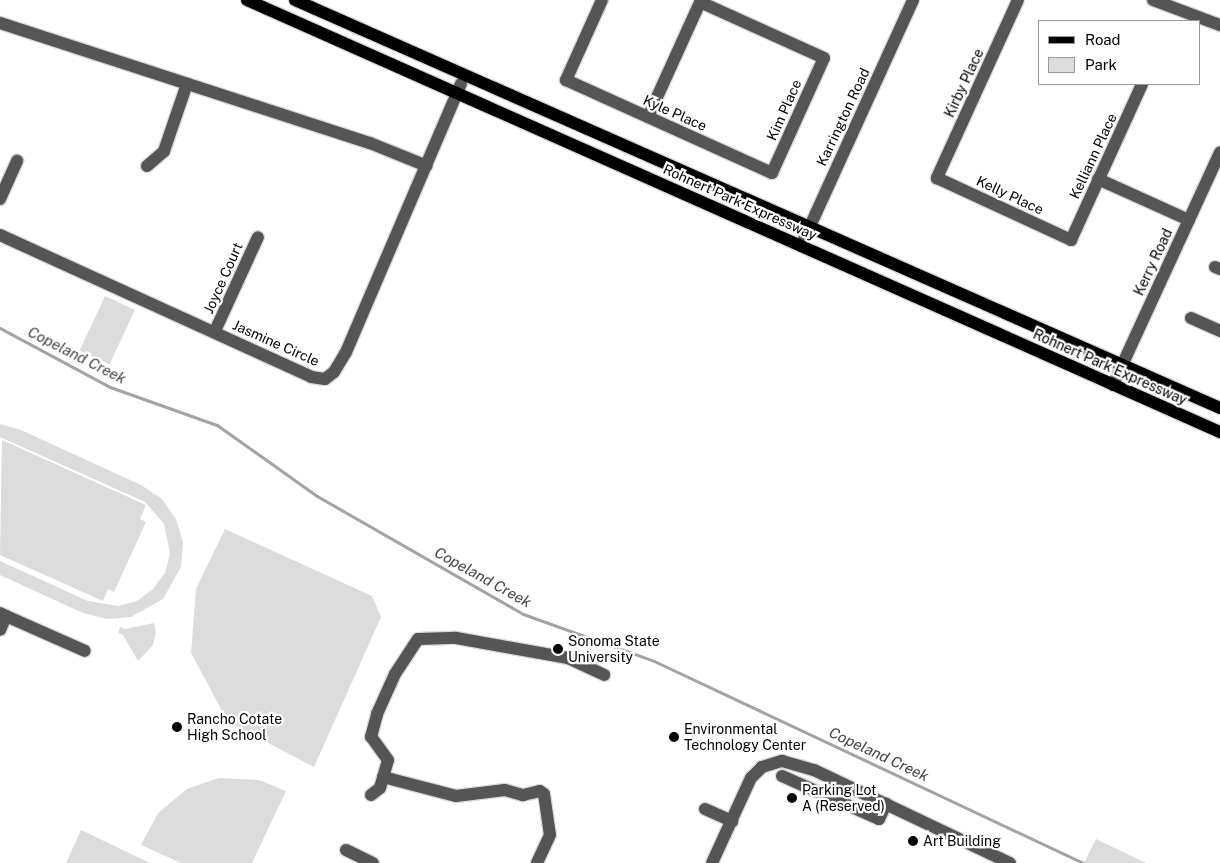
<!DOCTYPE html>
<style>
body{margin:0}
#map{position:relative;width:1220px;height:863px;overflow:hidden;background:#fff;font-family:"Public Sans",sans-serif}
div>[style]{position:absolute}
.green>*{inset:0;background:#dcdcdc;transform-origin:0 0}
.stream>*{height:3px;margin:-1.5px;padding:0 1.5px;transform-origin:1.5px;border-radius:1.5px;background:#a3a3a3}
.roads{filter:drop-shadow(1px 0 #dbdbdb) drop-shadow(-1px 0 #dbdbdb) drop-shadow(0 1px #dbdbdb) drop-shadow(0 -1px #dbdbdb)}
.minor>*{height:12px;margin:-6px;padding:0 6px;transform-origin:6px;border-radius:6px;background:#555}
.major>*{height:12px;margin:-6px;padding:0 6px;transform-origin:6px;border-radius:6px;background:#000}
.dots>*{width:14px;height:14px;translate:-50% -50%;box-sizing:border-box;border:2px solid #fff;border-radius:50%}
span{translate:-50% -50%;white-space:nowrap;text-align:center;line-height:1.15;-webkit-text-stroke:4.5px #fff;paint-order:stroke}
.street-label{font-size:14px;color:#000}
.poi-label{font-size:14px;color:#000}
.left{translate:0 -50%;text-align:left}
.water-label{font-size:15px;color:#444;font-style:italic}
.legend{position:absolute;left:1038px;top:20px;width:162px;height:65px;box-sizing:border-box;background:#fff;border:1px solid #999;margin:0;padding:6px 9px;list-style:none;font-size:15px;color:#000}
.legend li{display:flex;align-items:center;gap:10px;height:25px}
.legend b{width:25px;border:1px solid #999}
</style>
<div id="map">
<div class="green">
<div style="left:105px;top:296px;width:33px;height:60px;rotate:25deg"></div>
<div style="clip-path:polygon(0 424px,21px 430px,141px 485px,162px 499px,176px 519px,183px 542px,181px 567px,163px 599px,131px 617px,107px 619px,83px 613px,0 575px,0 561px,88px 601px,118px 606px,137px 601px,153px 589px,165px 573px,170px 554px,164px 524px,145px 502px,0 437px)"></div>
<div style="clip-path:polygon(2px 440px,146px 505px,140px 519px,146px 522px,114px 592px,108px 589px,103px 601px,0 555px)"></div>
<div style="clip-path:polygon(225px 529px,372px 596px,381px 617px,314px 767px,228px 722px,191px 653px,196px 589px)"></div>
<div style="clip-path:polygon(154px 623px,156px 633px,153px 645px,138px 661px,123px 635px,118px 633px,120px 627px,125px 629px)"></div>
<div style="clip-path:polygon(219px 778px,259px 780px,286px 791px,252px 863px,181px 863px,141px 845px,158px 813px,187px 789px)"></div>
<div style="clip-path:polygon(81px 830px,150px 863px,66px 863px)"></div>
<div style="clip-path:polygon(1096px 839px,1146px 863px,1084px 863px)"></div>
</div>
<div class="stream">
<div style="left:0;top:328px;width:125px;rotate:28.2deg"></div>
<div style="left:110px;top:387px;width:114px;rotate:19.6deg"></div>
<div style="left:217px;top:425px;width:123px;rotate:35.4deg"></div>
<div style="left:317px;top:496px;width:237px;rotate:29.8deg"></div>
<div style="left:523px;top:614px;width:139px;rotate:19.7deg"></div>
<div style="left:654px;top:661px;width:474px;rotate:25.2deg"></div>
</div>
<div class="roads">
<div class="minor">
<div style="left:602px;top:0;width:88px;rotate:114.2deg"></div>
<div style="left:566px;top:80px;width:226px;rotate:24.3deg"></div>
<div style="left:772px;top:173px;width:126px;rotate:-65.7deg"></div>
<div style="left:824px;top:58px;width:136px;rotate:-155.7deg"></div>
<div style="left:1018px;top:0;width:196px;rotate:114.5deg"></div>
<div style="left:937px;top:178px;width:148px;rotate:24.8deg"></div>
<div style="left:1071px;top:240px;width:171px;rotate:-65.5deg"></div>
<div style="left:1153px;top:0;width:72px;rotate:20.5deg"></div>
<div style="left:0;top:23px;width:389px;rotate:18deg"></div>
<div style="left:370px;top:143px;width:61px;rotate:22deg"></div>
<div style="left:648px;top:117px;width:128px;rotate:-65.6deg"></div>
<div style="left:147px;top:166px;width:23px;rotate:-41deg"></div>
<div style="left:164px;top:151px;width:71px;rotate:-71.1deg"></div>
<div style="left:1098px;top:179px;width:100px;rotate:24.3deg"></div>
<div style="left:0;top:199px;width:42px;rotate:-65.9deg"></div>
<div style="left:0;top:235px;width:342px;rotate:24.5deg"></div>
<div style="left:311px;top:377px;width:14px;rotate:8deg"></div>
<div style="left:325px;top:379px;width:11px;rotate:-38deg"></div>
<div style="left:334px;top:372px;width:23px;rotate:-59deg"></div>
<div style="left:346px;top:352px;width:292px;rotate:-66.8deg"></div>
<div style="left:801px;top:246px;width:270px;rotate:-65.5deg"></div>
<div style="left:1215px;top:267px;width:5px;rotate:22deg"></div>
<div style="left:1191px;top:318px;width:32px;rotate:24deg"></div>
<div style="left:215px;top:331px;width:103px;rotate:-65.4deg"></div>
<div style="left:1113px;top:385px;width:256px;rotate:-65.3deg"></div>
<div style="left:0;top:613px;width:7px;rotate:27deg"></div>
<div style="left:6px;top:616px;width:15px;rotate:113deg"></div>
<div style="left:6px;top:616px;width:86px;rotate:23.9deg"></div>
<div style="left:782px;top:776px;width:106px;rotate:23.9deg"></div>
<div style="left:879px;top:819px;width:17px;rotate:-65deg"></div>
<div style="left:383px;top:777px;width:75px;rotate:14.6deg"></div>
<div style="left:456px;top:796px;width:49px;rotate:-7deg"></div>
<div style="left:505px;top:790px;width:19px;rotate:16deg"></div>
<div style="left:523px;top:795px;width:17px;rotate:-13deg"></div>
<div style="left:540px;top:791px;width:5px;rotate:37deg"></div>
<div style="left:544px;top:794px;width:41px;rotate:81.7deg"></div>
<div style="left:550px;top:835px;width:31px;rotate:115deg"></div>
<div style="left:371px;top:795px;width:11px;rotate:-38deg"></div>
<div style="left:380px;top:788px;width:29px;rotate:-74deg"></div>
<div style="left:388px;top:760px;width:29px;rotate:-126deg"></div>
<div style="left:371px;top:737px;width:24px;rotate:-75deg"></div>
<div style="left:377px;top:714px;width:44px;rotate:-65.8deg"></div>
<div style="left:395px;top:674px;width:42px;rotate:-56.7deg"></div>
<div style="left:418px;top:639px;width:38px;rotate:-2deg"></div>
<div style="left:456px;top:638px;width:114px;rotate:10.1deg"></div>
<div style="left:568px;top:658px;width:40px;rotate:25deg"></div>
<div style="left:705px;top:809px;width:30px;rotate:24deg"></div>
<div style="left:346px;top:850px;width:30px;rotate:26deg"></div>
<div style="left:712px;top:863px;width:94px;rotate:-65.4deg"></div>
<div style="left:751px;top:778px;width:16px;rotate:-45deg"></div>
<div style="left:762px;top:767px;width:21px;rotate:-17deg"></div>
<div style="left:782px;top:761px;width:33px;rotate:16deg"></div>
<div style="left:814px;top:770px;width:217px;rotate:25.4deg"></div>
</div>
<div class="major">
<div style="left:247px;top:0;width:1065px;rotate:23.94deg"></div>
<div style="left:295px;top:0;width:1011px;rotate:23.8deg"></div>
</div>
</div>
<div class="dots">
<div style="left:558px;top:649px;background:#000"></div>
<div style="left:177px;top:727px;background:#000"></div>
<div style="left:674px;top:737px;background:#000"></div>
<div style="left:792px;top:798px;background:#000"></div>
<div style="left:913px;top:841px;background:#000"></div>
</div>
<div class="street-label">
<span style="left:964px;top:83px;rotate:-65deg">Kirby Place</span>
<span style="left:784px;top:110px;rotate:-66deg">Kim Place</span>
<span style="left:675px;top:113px;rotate:24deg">Kyle Place</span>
<span style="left:843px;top:117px;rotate:-65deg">Karrington Road</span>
<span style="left:1093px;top:156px;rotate:-65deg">Kelliann Place</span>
<span style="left:1010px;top:195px;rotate:25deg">Kelly Place</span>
<span style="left:740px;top:202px;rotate:24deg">Rohnert Park Expressway</span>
<span style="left:1153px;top:262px;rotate:-65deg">Kerry Road</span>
<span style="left:223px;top:278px;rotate:-66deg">Joyce Court</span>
<span style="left:276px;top:343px;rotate:24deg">Jasmine Circle</span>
<span style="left:1110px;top:367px;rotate:24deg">Rohnert Park Expressway</span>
</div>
<div class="poi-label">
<span class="left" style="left:568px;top:649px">Sonoma State<br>University</span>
<span class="left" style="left:187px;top:727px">Rancho Cotate<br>High School</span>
<span class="left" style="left:684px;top:737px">Environmental<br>Technology Center</span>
<span class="left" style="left:802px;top:798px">Parking Lot<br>A (Reserved)</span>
<span class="left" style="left:923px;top:841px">Art Building</span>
</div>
<div class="water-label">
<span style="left:77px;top:355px;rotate:27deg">Copeland Creek</span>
<span style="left:483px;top:577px;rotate:29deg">Copeland Creek</span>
<span style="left:879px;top:754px;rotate:25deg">Copeland Creek</span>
</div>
<ul class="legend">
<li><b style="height:6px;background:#000"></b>Road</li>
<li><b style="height:14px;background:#dcdcdc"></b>Park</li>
</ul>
</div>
